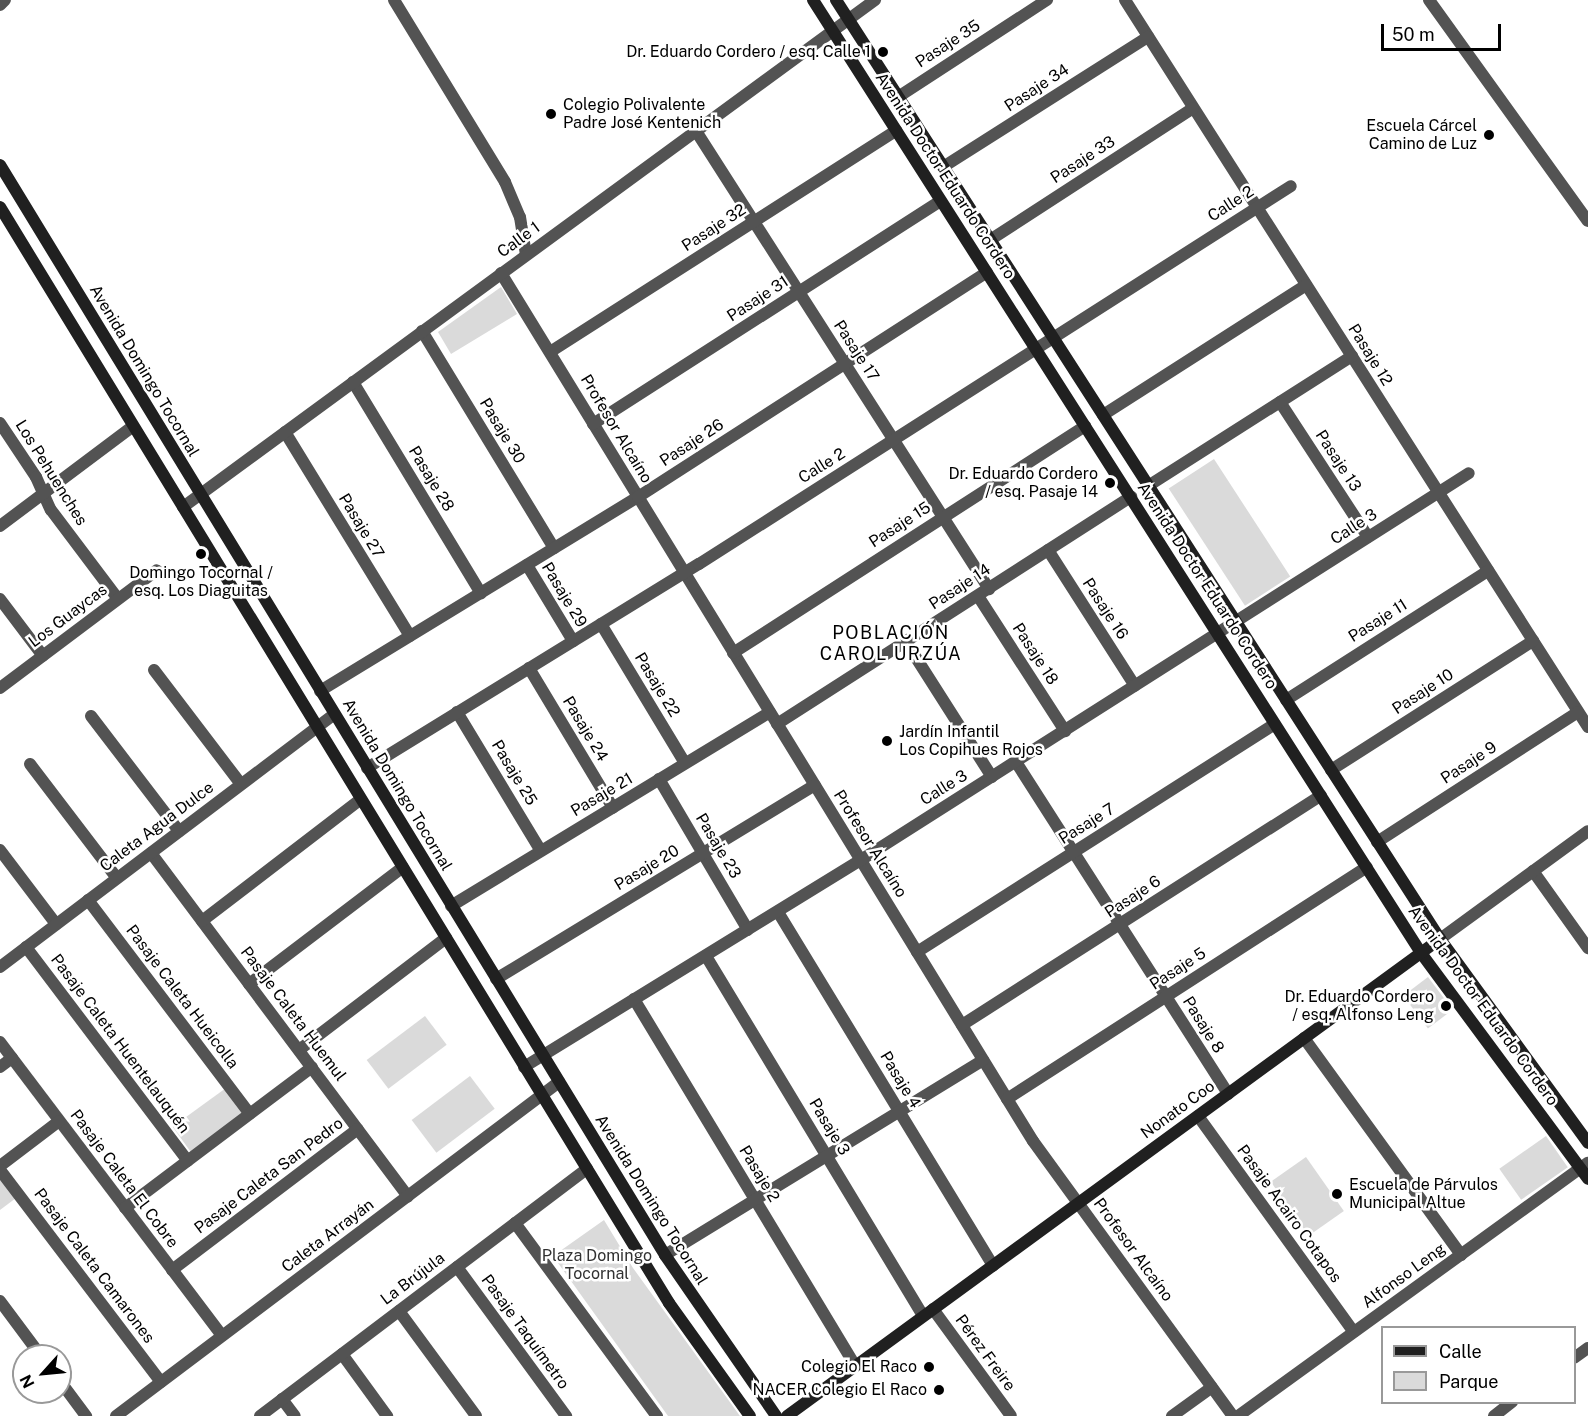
<!DOCTYPE html>
<meta charset="utf-8">
<style>
body{margin:0}
#map{position:relative;width:1588px;height:1416px;overflow:hidden;background:#fff;font-family:"Public Sans",sans-serif}
div>[style]{position:absolute}
.green>*{inset:0;background:#dadada;transform-origin:0 0}
.street>*{height:12px;margin:-6px;padding:0 6px;transform-origin:6px;border-radius:6px;background:#535353}
.secondary>*{height:12px;margin:-6px;padding:0 6px;transform-origin:6px;border-radius:6px;background:#202020}
.dots>*{width:16px;height:16px;translate:-50% -50%;box-sizing:border-box;border:3px solid #fff;border-radius:50%}
span{translate:-50% -50%;white-space:nowrap;text-align:center;line-height:1.15;-webkit-text-stroke:5px #fff;paint-order:stroke}
.street-label{font-size:16px;color:#000}
.poi-label{font-size:16px;color:#000}
.right{translate:-100% -50%;text-align:right}
.left{translate:0 -50%;text-align:left}
.park-label{font-size:16px;color:#313131}
.neighbourhood-label{font-size:18px;color:#000;letter-spacing:1.5px}
.legend{position:absolute;left:1381px;top:1326px;width:195px;height:78px;box-sizing:border-box;background:#fff;border:2px solid #999;margin:0;padding:8px 10px;list-style:none;font-size:18px;color:#000}
.legend li{display:flex;align-items:center;gap:12px;height:30px}
.legend b{width:30px;border:2px solid #999}
.north{position:absolute;left:12px;top:1344px;width:60px;height:60px;box-sizing:border-box;background:#fff;border:2px solid #999;border-radius:50%;rotate:243deg;font-size:16px;font-weight:700;line-height:24px;text-align:center;color:#000}
.north::after{content:'';display:block;margin:auto;width:21px;height:27px;background:#000;clip-path:polygon(50% 0,100% 100%,50% 72%,0 100%)}
.scale{position:absolute;left:1381px;top:24px;width:120px;height:27px;box-sizing:border-box;border:3px solid #000;border-top:0;padding-left:8px;font-size:18px;line-height:21px;white-space:nowrap;color:#000;-webkit-text-stroke:4px #fff;paint-order:stroke}
</style>
<div id="map">
<div class="green">
<div style="clip-path:polygon(501px 287px,517px 314px,451px 354px,438px 332px)"></div>
<div style="left:1214px;top:459px;width:140px;height:54px;rotate:57deg"></div>
<div style="left:1428px;top:977px;width:41px;height:31px;rotate:53deg"></div>
<div style="left:425px;top:1016px;width:36px;height:73px;rotate:53deg"></div>
<div style="left:470px;top:1076px;width:41px;height:73px;rotate:53deg"></div>
<div style="left:226px;top:1088px;width:32px;height:66px;rotate:54deg"></div>
<div style="left:1546px;top:1136px;width:38px;height:57px;rotate:55deg"></div>
<div style="left:1306px;top:1157px;width:66px;height:43px;rotate:55deg"></div>
<div style="clip-path:polygon(0 1177px,16px 1198px,0 1210px)"></div>
<div style="clip-path:polygon(604px 1220px,633px 1268px,740px 1416px,668px 1416px,553px 1256px)"></div>
</div>
<div class="street">
<div style="left:394px;top:0;width:213px;rotate:58.6deg"></div>
<div style="left:505px;top:182px;width:38px;rotate:67deg"></div>
<div style="left:520px;top:217px;width:38px;rotate:81deg"></div>
<div style="left:1125px;top:0;width:862px;rotate:57.51deg"></div>
<div style="left:1429px;top:0;width:272px;rotate:54.3deg"></div>
<div style="left:0;top:5px;width:7px;rotate:-45deg"></div>
<div style="left:898px;top:97px;width:178px;rotate:-33.1deg"></div>
<div style="left:696px;top:131px;width:544px;rotate:57.39deg"></div>
<div style="left:943px;top:167px;width:243px;rotate:-32.4deg"></div>
<div style="left:990px;top:240px;width:242px;rotate:-33deg"></div>
<div style="left:501px;top:273px;width:1018px;rotate:58.5deg"></div>
<div style="left:1033px;top:1141px;width:340px;rotate:54deg"></div>
<div style="left:422px;top:331px;width:254px;rotate:58.7deg"></div>
<div style="left:550px;top:352px;width:411px;rotate:-32.6deg"></div>
<div style="left:353px;top:382px;width:247px;rotate:58.8deg"></div>
<div style="left:1280px;top:402px;width:161px;rotate:56.9deg"></div>
<div style="left:1103px;top:415px;width:241px;rotate:-32.6deg"></div>
<div style="left:0;top:423px;width:65px;rotate:56.3deg"></div>
<div style="left:36px;top:477px;width:36px;rotate:66deg"></div>
<div style="left:51px;top:510px;width:111px;rotate:53deg"></div>
<div style="left:593px;top:424px;width:413px;rotate:-32.7deg"></div>
<div style="left:285px;top:432px;width:239px;rotate:58.5deg"></div>
<div style="left:1148px;top:486px;width:242px;rotate:-32.5deg"></div>
<div style="left:183px;top:507px;width:858px;rotate:-36.23deg"></div>
<div style="left:0;top:526px;width:166px;rotate:-36.9deg"></div>
<div style="left:1048px;top:550px;width:161px;rotate:57.4deg"></div>
<div style="left:527px;top:565px;width:89px;rotate:58.8deg"></div>
<div style="left:978px;top:596px;width:161px;rotate:57.2deg"></div>
<div style="left:0;top:599px;width:71px;rotate:53deg"></div>
<div style="left:601px;top:624px;width:162px;rotate:58.9deg"></div>
<div style="left:906px;top:642px;width:160px;rotate:57.5deg"></div>
<div style="left:733px;top:653px;width:419px;rotate:-32.8deg"></div>
<div style="left:529px;top:668px;width:163px;rotate:59deg"></div>
<div style="left:154px;top:670px;width:143px;rotate:52.7deg"></div>
<div style="left:0;top:688px;width:196px;rotate:-36.9deg"></div>
<div style="left:320px;top:691px;width:373px;rotate:-31.4deg"></div>
<div style="left:638px;top:497px;width:415px;rotate:-32.8deg"></div>
<div style="left:1286px;top:700px;width:240px;rotate:-32.6deg"></div>
<div style="left:457px;top:712px;width:162px;rotate:58.9deg"></div>
<div style="left:91px;top:716px;width:145px;rotate:52.6deg"></div>
<div style="left:777px;top:724px;width:421px;rotate:-32.7deg"></div>
<div style="left:1016px;top:762px;width:394px;rotate:57.4deg"></div>
<div style="left:30px;top:764px;width:143px;rotate:52.7deg"></div>
<div style="left:367px;top:768px;width:390px;rotate:-31.6deg"></div>
<div style="left:699px;top:564px;width:702px;rotate:-32.56deg"></div>
<div style="left:1331px;top:770px;width:240px;rotate:-32.6deg"></div>
<div style="left:659px;top:779px;width:175px;rotate:59.5deg"></div>
<div style="left:1377px;top:842px;width:239px;rotate:-32.9deg"></div>
<div style="left:0;top:850px;width:93px;rotate:52.9deg"></div>
<div style="left:151px;top:853px;width:429px;rotate:53.2deg"></div>
<div style="left:1533px;top:871px;width:95px;rotate:54.5deg"></div>
<div style="left:88px;top:900px;width:268px;rotate:52.9deg"></div>
<div style="left:451px;top:906px;width:373px;rotate:-31.3deg"></div>
<div style="left:778px;top:912px;width:414px;rotate:58.7deg"></div>
<div style="left:202px;top:921px;width:200px;rotate:-37.5deg"></div>
<div style="left:1440px;top:939px;width:183px;rotate:-36.1deg"></div>
<div style="left:26px;top:947px;width:268px;rotate:52.9deg"></div>
<div style="left:917px;top:952px;width:424px;rotate:-32.5deg"></div>
<div style="left:706px;top:956px;width:420px;rotate:58.9deg"></div>
<div style="left:0;top:967px;width:419px;rotate:-37.1deg"></div>
<div style="left:496px;top:979px;width:373px;rotate:-31.3deg"></div>
<div style="left:249px;top:984px;width:193px;rotate:-37.2deg"></div>
<div style="left:634px;top:999px;width:428px;rotate:58.9deg"></div>
<div style="left:962px;top:1025px;width:426px;rotate:-32.6deg"></div>
<div style="left:1304px;top:1038px;width:268px;rotate:54.1deg"></div>
<div style="left:0;top:1042px;width:368px;rotate:52.9deg"></div>
<div style="left:299px;top:1050px;width:185px;rotate:-37.3deg"></div>
<div style="left:0;top:1067px;width:15px;rotate:-37deg"></div>
<div style="left:524px;top:1067px;width:416px;rotate:-31.6deg"></div>
<div style="left:878px;top:849px;width:700px;rotate:-32.46deg"></div>
<div style="left:1007px;top:1099px;width:428px;rotate:-32.8deg"></div>
<div style="left:1198px;top:1116px;width:266px;rotate:54.2deg"></div>
<div style="left:0;top:1166px;width:74px;rotate:-37.3deg"></div>
<div style="left:0;top:1170px;width:266px;rotate:52.8deg"></div>
<div style="left:125px;top:1208px;width:234px;rotate:-37deg"></div>
<div style="left:515px;top:1223px;width:240px;rotate:53.7deg"></div>
<div style="left:665px;top:1255px;width:373px;rotate:-31.5deg"></div>
<div style="left:457px;top:1267px;width:185px;rotate:53.8deg"></div>
<div style="left:172px;top:1270px;width:233px;rotate:-37.2deg"></div>
<div style="left:0;top:1301px;width:69px;rotate:53.3deg"></div>
<div style="left:933px;top:1309px;width:132px;rotate:53.9deg"></div>
<div style="left:399px;top:1311px;width:130px;rotate:53.7deg"></div>
<div style="left:342px;top:1354px;width:77px;rotate:54deg"></div>
<div style="left:1574px;top:1358px;width:17px;rotate:-36deg"></div>
<div style="left:60px;top:1381px;width:44px;rotate:53.4deg"></div>
<div style="left:282px;top:1399px;width:21px;rotate:53deg"></div>
<div style="left:116px;top:1416px;width:555px;rotate:-37.01deg"></div>
<div style="left:260px;top:1416px;width:410px;rotate:-37.1deg"></div>
<div style="left:1172px;top:1416px;width:49px;rotate:-35.9deg"></div>
<div style="left:1238px;top:1416px;width:432px;rotate:-35.9deg"></div>
<div style="left:1494px;top:1416px;width:23px;rotate:-38deg"></div>
</div>
<div class="secondary">
<div style="left:813px;top:0;width:1130px;rotate:57.46deg"></div>
<div style="left:1421px;top:953px;width:281px;rotate:53.5deg"></div>
<div style="left:836px;top:0;width:1116px;rotate:57.25deg"></div>
<div style="left:1440px;top:939px;width:252px;rotate:54deg"></div>
<div style="left:0;top:165px;width:1277px;rotate:58.61deg"></div>
<div style="left:665px;top:1255px;width:196px;rotate:55.4deg"></div>
<div style="left:0;top:207px;width:1284px;rotate:58.6deg"></div>
<div style="left:669px;top:1303px;width:139px;rotate:54.4deg"></div>
<div style="left:787px;top:1416px;width:809px;rotate:-36.15deg"></div>
</div>
<div class="dots">
<div style="left:883px;top:52px;background:#000"></div>
<div style="left:551px;top:114px;background:#000"></div>
<div style="left:1489px;top:135px;background:#000"></div>
<div style="left:1110px;top:483px;background:#000"></div>
<div style="left:201px;top:554px;background:#000"></div>
<div style="left:887px;top:741px;background:#000"></div>
<div style="left:1446px;top:1006px;background:#000"></div>
<div style="left:1337px;top:1194px;background:#000"></div>
<div style="left:929px;top:1367px;background:#000"></div>
<div style="left:939px;top:1390px;background:#000"></div>
</div>
<div class="street-label">
<span style="left:948px;top:44px;rotate:-33deg">Pasaje 35</span>
<span style="left:1037px;top:88px;rotate:-33deg">Pasaje 34</span>
<span style="left:1083px;top:160px;rotate:-33deg">Pasaje 33</span>
<span style="left:945px;top:176px;rotate:57deg">Avenida Doctor Eduardo Cordero</span>
<span style="left:1231px;top:204px;rotate:-33deg">Calle 2</span>
<span style="left:714px;top:228px;rotate:-33deg">Pasaje 32</span>
<span style="left:519px;top:240px;rotate:-36deg">Calle 1</span>
<span style="left:758px;top:299px;rotate:-33deg">Pasaje 31</span>
<span style="left:856px;top:351px;rotate:57deg">Pasaje 17</span>
<span style="left:1370px;top:355px;rotate:58deg">Pasaje 12</span>
<span style="left:144px;top:371px;rotate:59deg">Avenida Domingo Tocornal</span>
<span style="left:616px;top:429px;rotate:59deg">Profesor Alcaíno</span>
<span style="left:502px;top:431px;rotate:59deg">Pasaje 30</span>
<span style="left:692px;top:443px;rotate:-33deg">Pasaje 26</span>
<span style="left:1338px;top:461px;rotate:57deg">Pasaje 13</span>
<span style="left:822px;top:466px;rotate:-32deg">Calle 2</span>
<span style="left:51px;top:473px;rotate:58deg">Los Pehuenches</span>
<span style="left:431px;top:479px;rotate:59deg">Pasaje 28</span>
<span style="left:900px;top:525px;rotate:-33deg">Pasaje 15</span>
<span style="left:361px;top:526px;rotate:59deg">Pasaje 27</span>
<span style="left:1354px;top:527px;rotate:-33deg">Calle 3</span>
<span style="left:1207px;top:586px;rotate:57deg">Avenida Doctor Eduardo Cordero</span>
<span style="left:960px;top:587px;rotate:-33deg">Pasaje 14</span>
<span style="left:564px;top:595px;rotate:59deg">Pasaje 29</span>
<span style="left:1105px;top:609px;rotate:57deg">Pasaje 16</span>
<span style="left:68px;top:616px;rotate:-37deg">Los Guaycas</span>
<span style="left:1378px;top:621px;rotate:-32deg">Pasaje 11</span>
<span style="left:1035px;top:654px;rotate:57deg">Pasaje 18</span>
<span style="left:657px;top:685px;rotate:59deg">Pasaje 22</span>
<span style="left:1423px;top:692px;rotate:-33deg">Pasaje 10</span>
<span style="left:585px;top:729px;rotate:59deg">Pasaje 24</span>
<span style="left:1469px;top:763px;rotate:-33deg">Pasaje 9</span>
<span style="left:514px;top:773px;rotate:59deg">Pasaje 25</span>
<span style="left:397px;top:785px;rotate:59deg">Avenida Domingo Tocornal</span>
<span style="left:944px;top:788px;rotate:-32deg">Calle 3</span>
<span style="left:602px;top:795px;rotate:-31deg">Pasaje 21</span>
<span style="left:1087px;top:824px;rotate:-32deg">Pasaje 7</span>
<span style="left:157px;top:827px;rotate:-37deg">Caleta Agua Dulce</span>
<span style="left:870px;top:844px;rotate:58deg">Profesor Alcaíno</span>
<span style="left:718px;top:846px;rotate:59deg">Pasaje 23</span>
<span style="left:647px;top:868px;rotate:-31deg">Pasaje 20</span>
<span style="left:1133px;top:897px;rotate:-33deg">Pasaje 6</span>
<span style="left:1178px;top:969px;rotate:-33deg">Pasaje 5</span>
<span style="left:182px;top:997px;rotate:53deg">Pasaje Caleta Hueicolla</span>
<span style="left:1483px;top:1006px;rotate:54deg">Avenida Doctor Eduardo Cordero</span>
<span style="left:293px;top:1014px;rotate:53deg">Pasaje Caleta Huemul</span>
<span style="left:1203px;top:1025px;rotate:58deg">Pasaje 8</span>
<span style="left:120px;top:1044px;rotate:53deg">Pasaje Caleta Huentelauquén</span>
<span style="left:900px;top:1080px;rotate:59deg">Pasaje 4</span>
<span style="left:1178px;top:1110px;rotate:-36deg">Nonato Coo</span>
<span style="left:829px;top:1127px;rotate:59deg">Pasaje 3</span>
<span style="left:759px;top:1174px;rotate:59deg">Pasaje 2</span>
<span style="left:269px;top:1176px;rotate:-37deg">Pasaje Caleta San Pedro</span>
<span style="left:124px;top:1179px;rotate:53deg">Pasaje Caleta El Cobre</span>
<span style="left:651px;top:1200px;rotate:58deg">Avenida Domingo Tocornal</span>
<span style="left:1289px;top:1214px;rotate:54deg">Pasaje Acairo Cotapos</span>
<span style="left:328px;top:1236px;rotate:-37deg">Caleta Arrayán</span>
<span style="left:1133px;top:1250px;rotate:54deg">Profesor Alcaíno</span>
<span style="left:94px;top:1266px;rotate:53deg">Pasaje Caleta Camarones</span>
<span style="left:1404px;top:1276px;rotate:-36deg">Alfonso Leng</span>
<span style="left:413px;top:1279px;rotate:-37deg">La Brújula</span>
<span style="left:525px;top:1332px;rotate:54deg">Pasaje Taquímetro</span>
<span style="left:985px;top:1353px;rotate:54deg">Pérez Freire</span>
</div>
<div class="poi-label">
<span class="right" style="left:871px;top:52px">Dr. Eduardo Cordero / esq. Calle 1</span>
<span class="left" style="left:563px;top:114px">Colegio Polivalente<br>Padre José Kentenich</span>
<span class="right" style="left:1477px;top:135px">Escuela Cárcel<br>Camino de Luz</span>
<span class="right" style="left:1098px;top:483px">Dr. Eduardo Cordero<br>/ esq. Pasaje 14</span>
<span style="left:201px;top:582px">Domingo Tocornal /<br>esq. Los Diaguitas</span>
<span class="left" style="left:899px;top:741px">Jardín Infantil<br>Los Copihues Rojos</span>
<span class="right" style="left:1434px;top:1006px">Dr. Eduardo Cordero<br>/ esq. Alfonso Leng</span>
<span class="left" style="left:1349px;top:1194px">Escuela de Párvulos<br>Municipal Altue</span>
<span class="right" style="left:917px;top:1367px">Colegio El Raco</span>
<span class="right" style="left:927px;top:1390px">NACER Colegio El Raco</span>
</div>
<div class="park-label">
<span style="left:597px;top:1265px">Plaza Domingo<br>Tocornal</span>
</div>
<div class="neighbourhood-label">
<span style="left:891px;top:644px">POBLACIÓN<br>CAROL URZÚA</span>
</div>
<ul class="legend">
<li><b style="height:8px;background:#202020"></b>Calle</li>
<li><b style="height:16px;background:#dadada"></b>Parque</li>
</ul>
<div class="north">N</div>
<div class="scale">50 m</div>
</div>
